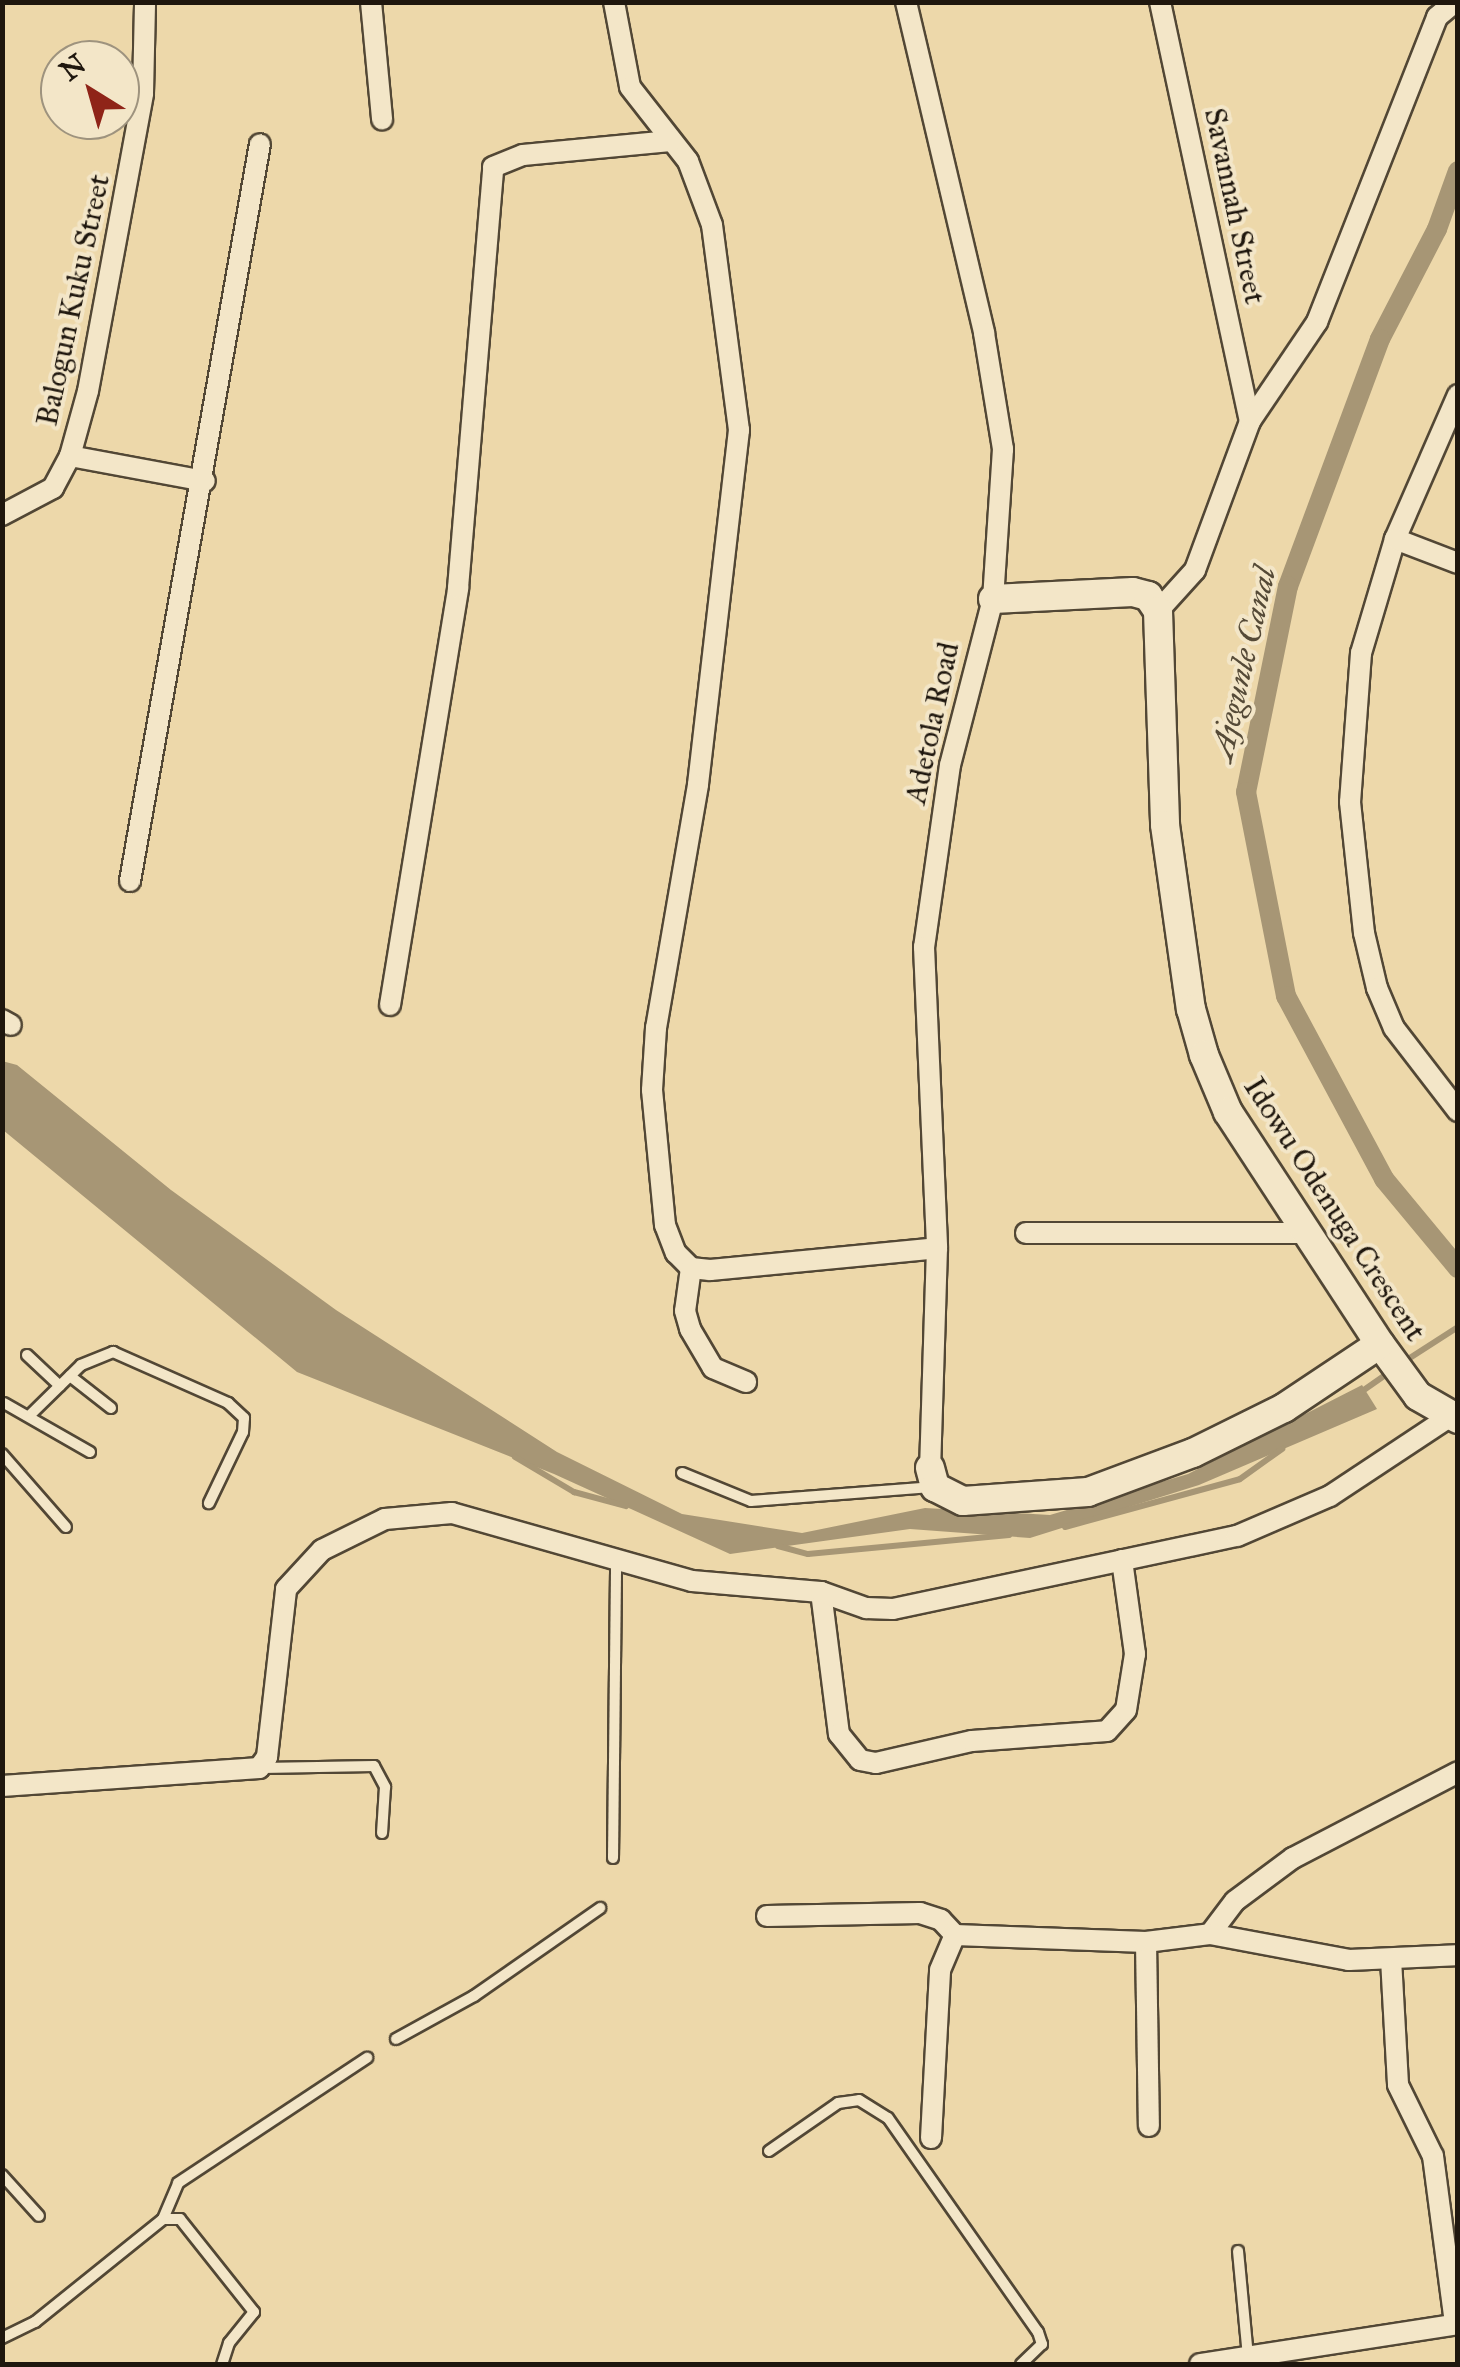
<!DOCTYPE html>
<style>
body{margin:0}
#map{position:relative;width:1460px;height:2367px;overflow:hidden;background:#edd8aa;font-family:"IM FELL Great Primer",serif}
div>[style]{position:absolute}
.water>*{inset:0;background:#a79675}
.stream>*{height:6px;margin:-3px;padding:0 3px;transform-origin:3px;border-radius:3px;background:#a79675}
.canal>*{height:20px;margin:-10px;padding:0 10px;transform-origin:10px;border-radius:10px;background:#a79675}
.roads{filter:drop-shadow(2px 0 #524735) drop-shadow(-2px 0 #524735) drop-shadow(0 2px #524735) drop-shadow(0 -2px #524735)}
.service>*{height:10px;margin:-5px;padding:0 5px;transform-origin:5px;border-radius:5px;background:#f3e6c8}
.minor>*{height:20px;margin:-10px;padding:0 10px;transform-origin:10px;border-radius:10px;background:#f3e6c8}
.tertiary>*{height:28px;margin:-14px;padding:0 14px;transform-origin:14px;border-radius:14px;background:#f3e6c8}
span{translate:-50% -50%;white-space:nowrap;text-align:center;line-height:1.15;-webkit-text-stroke:8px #f3e6c8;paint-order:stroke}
.street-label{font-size:30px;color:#1f170e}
.water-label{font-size:32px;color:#554a37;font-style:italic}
.frame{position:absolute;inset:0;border:5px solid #1f170e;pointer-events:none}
.north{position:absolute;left:40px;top:40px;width:100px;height:100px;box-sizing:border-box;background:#f3e6c8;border:2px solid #9e937e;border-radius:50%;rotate:323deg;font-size:28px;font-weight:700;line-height:40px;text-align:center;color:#1f170e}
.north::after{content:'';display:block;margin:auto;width:35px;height:45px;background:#8f2418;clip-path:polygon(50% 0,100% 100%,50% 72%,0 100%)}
</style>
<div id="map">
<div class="water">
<div style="clip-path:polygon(2px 1061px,17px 1065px,171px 1190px,336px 1310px,557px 1452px,682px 1514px,802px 1533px,925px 1508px,1050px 1515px,1188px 1474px,1362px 1385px,1377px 1409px,1199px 1485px,1030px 1538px,910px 1529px,730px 1554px,554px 1474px,297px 1372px,3px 1130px)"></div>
</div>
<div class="stream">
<div style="left:1402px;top:1363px;width:67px;rotate:-32.7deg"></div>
<div style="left:1361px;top:1392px;width:38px;rotate:-35deg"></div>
<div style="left:515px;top:1457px;width:69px;rotate:30.7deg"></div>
<div style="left:574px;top:1492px;width:54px;rotate:15.1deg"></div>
<div style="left:1065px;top:1527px;width:181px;rotate:-15.3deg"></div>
<div style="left:1240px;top:1479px;width:52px;rotate:-35.5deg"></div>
<div style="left:778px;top:1546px;width:31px;rotate:15deg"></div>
<div style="left:808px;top:1554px;width:202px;rotate:-5.4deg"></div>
</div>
<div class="canal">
<div style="left:1458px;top:171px;width:62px;rotate:109.9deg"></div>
<div style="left:1437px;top:229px;width:124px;rotate:117.4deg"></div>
<div style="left:1380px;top:339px;width:264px;rotate:110.4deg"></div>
<div style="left:1288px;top:586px;width:210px;rotate:101.5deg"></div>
<div style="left:1246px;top:792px;width:208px;rotate:78.9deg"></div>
<div style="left:1286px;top:996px;width:208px;rotate:61.8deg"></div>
<div style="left:1384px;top:1179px;width:116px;rotate:50.3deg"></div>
</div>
<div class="roads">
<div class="service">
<div style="left:27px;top:1355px;width:45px;rotate:43.2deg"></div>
<div style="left:70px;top:1376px;width:52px;rotate:38deg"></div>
<div style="left:4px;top:1403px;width:99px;rotate:29.7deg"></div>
<div style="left:29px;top:1416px;width:73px;rotate:-44.4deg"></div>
<div style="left:81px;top:1365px;width:35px;rotate:-22deg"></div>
<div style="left:113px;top:1352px;width:126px;rotate:23.9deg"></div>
<div style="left:228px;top:1403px;width:22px;rotate:43deg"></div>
<div style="left:244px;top:1418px;width:14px;rotate:94deg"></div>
<div style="left:243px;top:1432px;width:79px;rotate:115.6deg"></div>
<div style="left:2px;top:1454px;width:97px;rotate:48.8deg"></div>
<div style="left:682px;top:1473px;width:74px;rotate:22.1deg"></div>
<div style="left:751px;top:1501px;width:184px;rotate:-4.4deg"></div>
<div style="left:262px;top:1768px;width:112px;rotate:-1deg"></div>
<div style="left:374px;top:1766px;width:24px;rotate:62deg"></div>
<div style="left:385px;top:1787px;width:46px;rotate:93.7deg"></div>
<div style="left:613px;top:1858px;width:299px;rotate:-89.4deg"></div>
<div style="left:396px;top:2039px;width:89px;rotate:-28.9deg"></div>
<div style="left:474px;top:1996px;width:154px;rotate:-34.9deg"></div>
<div style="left:769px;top:2151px;width:84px;rotate:-34.8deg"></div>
<div style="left:838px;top:2103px;width:21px;rotate:-8deg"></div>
<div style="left:859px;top:2100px;width:34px;rotate:32deg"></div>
<div style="left:888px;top:2118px;width:261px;rotate:55deg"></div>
<div style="left:1038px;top:2332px;width:13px;rotate:72deg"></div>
<div style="left:1042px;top:2344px;width:29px;rotate:136deg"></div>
<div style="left:2px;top:2175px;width:55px;rotate:47.9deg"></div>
<div style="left:163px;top:2219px;width:39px;rotate:-67deg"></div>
<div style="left:178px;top:2183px;width:227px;rotate:-33.5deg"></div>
<div style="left:1238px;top:2251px;width:106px;rotate:84.6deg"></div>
<div style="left:2px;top:2338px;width:37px;rotate:-26deg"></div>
<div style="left:35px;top:2322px;width:164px;rotate:-38.8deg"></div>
<div style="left:163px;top:2219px;width:17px"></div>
<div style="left:180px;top:2219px;width:119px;rotate:51.5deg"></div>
<div style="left:254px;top:2312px;width:40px;rotate:129deg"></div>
<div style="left:229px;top:2343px;width:22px;rotate:108deg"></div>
</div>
<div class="minor">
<div style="left:371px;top:2px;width:118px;rotate:84.6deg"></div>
<div style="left:614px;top:2px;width:86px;rotate:79.3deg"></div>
<div style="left:630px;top:87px;width:94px;rotate:51.9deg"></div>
<div style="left:688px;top:161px;width:68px;rotate:69.4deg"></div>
<div style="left:712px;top:225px;width:207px;rotate:82.5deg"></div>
<div style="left:739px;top:430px;width:357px;rotate:96.6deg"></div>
<div style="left:698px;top:785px;width:247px;rotate:99.8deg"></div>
<div style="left:656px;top:1028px;width:62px;rotate:93.7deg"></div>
<div style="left:652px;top:1090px;width:136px;rotate:84.5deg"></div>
<div style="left:665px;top:1225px;width:30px;rotate:69deg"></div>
<div style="left:676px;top:1253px;width:21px;rotate:45deg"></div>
<div style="left:691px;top:1268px;width:19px;rotate:6deg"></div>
<div style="left:710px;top:1270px;width:228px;rotate:-5.5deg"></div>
<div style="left:906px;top:2px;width:340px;rotate:76.7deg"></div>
<div style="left:984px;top:333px;width:118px;rotate:80.7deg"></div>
<div style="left:1003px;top:449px;width:150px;rotate:93.8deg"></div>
<div style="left:993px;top:599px;width:171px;rotate:104.5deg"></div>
<div style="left:950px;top:765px;width:184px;rotate:98.1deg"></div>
<div style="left:924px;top:947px;width:301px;rotate:87.5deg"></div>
<div style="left:937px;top:1248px;width:220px;rotate:91.8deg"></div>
<div style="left:1160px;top:2px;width:429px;rotate:77.9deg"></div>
<div style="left:1458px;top:395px;width:157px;rotate:113.6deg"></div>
<div style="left:1395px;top:539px;width:119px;rotate:106.6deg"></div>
<div style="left:1361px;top:653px;width:149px;rotate:94.2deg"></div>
<div style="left:1350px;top:802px;width:132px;rotate:83.9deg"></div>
<div style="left:1364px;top:933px;width:57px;rotate:76.7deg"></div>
<div style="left:1377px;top:988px;width:43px;rotate:67deg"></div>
<div style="left:1394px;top:1028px;width:105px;rotate:52.4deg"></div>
<div style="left:70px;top:456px;width:137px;rotate:10.5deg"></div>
<div style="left:2px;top:515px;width:58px;rotate:-27.9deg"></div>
<div style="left:53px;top:488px;width:36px;rotate:-62deg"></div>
<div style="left:70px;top:456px;width:67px;rotate:-74.5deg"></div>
<div style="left:88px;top:391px;width:303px;rotate:-79.5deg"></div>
<div style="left:143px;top:93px;width:91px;rotate:-88.7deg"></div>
<div style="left:1395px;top:539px;width:67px;rotate:20.9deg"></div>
<div style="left:1158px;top:611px;width:55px;rotate:-47.9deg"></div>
<div style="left:1195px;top:570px;width:159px;rotate:-69.7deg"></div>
<div style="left:1250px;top:421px;width:120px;rotate:-55.9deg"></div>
<div style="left:1317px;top:322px;width:328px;rotate:-68.5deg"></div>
<div style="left:1437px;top:17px;width:23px;rotate:-40deg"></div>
<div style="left:130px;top:881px;width:748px;rotate:-80deg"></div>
<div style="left:390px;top:1005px;width:423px;rotate:-80.7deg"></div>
<div style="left:458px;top:588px;width:422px;rotate:-85.2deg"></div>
<div style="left:493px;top:167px;width:32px;rotate:-22deg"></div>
<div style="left:523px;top:155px;width:148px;rotate:-5.4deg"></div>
<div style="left:2px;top:1020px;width:10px;rotate:29deg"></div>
<div style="left:1026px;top:1233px;width:280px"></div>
<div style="left:691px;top:1268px;width:43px;rotate:97.9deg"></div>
<div style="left:685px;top:1311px;width:19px;rotate:74deg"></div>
<div style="left:690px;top:1329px;width:45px;rotate:59.5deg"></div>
<div style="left:713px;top:1368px;width:36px;rotate:23deg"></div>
<div style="left:821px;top:1592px;width:143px;rotate:82.8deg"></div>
<div style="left:839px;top:1734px;width:33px;rotate:51deg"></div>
<div style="left:860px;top:1760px;width:16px;rotate:11deg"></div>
<div style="left:876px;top:1763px;width:98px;rotate:-12.9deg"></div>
<div style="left:972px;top:1741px;width:135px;rotate:-4.2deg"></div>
<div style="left:1107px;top:1731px;width:28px;rotate:-48deg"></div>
<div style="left:1126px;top:1710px;width:57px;rotate:-80.9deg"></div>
<div style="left:1135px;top:1654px;width:95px;rotate:-97.9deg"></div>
<div style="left:2px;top:1786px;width:258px;rotate:-4deg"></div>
<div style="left:259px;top:1768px;width:14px;rotate:-54deg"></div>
<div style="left:267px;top:1757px;width:169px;rotate:-83.5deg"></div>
<div style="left:286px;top:1589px;width:53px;rotate:-47.3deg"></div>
<div style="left:322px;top:1550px;width:70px;rotate:-26.2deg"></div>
<div style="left:385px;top:1519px;width:67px;rotate:-5.1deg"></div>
<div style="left:452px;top:1513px;width:249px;rotate:15.8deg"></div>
<div style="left:692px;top:1581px;width:129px;rotate:4.9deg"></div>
<div style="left:821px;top:1592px;width:48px;rotate:19.6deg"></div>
<div style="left:866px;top:1608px;width:27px;rotate:2deg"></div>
<div style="left:893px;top:1609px;width:352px;rotate:-12deg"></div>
<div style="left:1237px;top:1536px;width:101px;rotate:-23.3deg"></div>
<div style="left:1330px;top:1496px;width:145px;rotate:-33.5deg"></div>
<div style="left:767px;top:1916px;width:153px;rotate:-1.1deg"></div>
<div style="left:920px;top:1913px;width:22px;rotate:18deg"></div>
<div style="left:941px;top:1920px;width:21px;rotate:47deg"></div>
<div style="left:1210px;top:1934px;width:41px;rotate:-52.9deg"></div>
<div style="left:1235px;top:1901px;width:72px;rotate:-36.6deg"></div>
<div style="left:1293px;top:1858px;width:186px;rotate:-27.5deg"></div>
<div style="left:1146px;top:1942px;width:184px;rotate:89.1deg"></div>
<div style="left:1391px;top:1959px;width:126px;rotate:86.8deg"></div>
<div style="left:1398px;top:2085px;width:79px;rotate:63.8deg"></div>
<div style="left:1433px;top:2156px;width:169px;rotate:82.5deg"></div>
<div style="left:931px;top:2138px;width:168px;rotate:-86.9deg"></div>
<div style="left:940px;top:1970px;width:38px;rotate:-67deg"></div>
<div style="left:955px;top:1935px;width:191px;rotate:2.1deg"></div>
<div style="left:1146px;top:1942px;width:64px;rotate:-7.1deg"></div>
<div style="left:1210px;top:1934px;width:141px;rotate:10.6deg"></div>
<div style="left:1349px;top:1960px;width:109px;rotate:-2.6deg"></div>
<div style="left:1200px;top:2364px;width:261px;rotate:-8.8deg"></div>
</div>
<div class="tertiary">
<div style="left:993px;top:599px;width:140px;rotate:-2.9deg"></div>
<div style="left:1133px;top:592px;width:16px;rotate:15deg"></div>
<div style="left:1148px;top:596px;width:18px;rotate:56deg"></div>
<div style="left:1158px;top:611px;width:214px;rotate:88.1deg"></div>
<div style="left:1165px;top:825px;width:186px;rotate:82deg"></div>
<div style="left:1191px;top:1009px;width:48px;rotate:74.2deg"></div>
<div style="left:1204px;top:1055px;width:62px;rotate:67.2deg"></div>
<div style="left:1228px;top:1112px;width:277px;rotate:56.8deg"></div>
<div style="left:1380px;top:1344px;width:64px;rotate:53.8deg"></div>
<div style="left:1418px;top:1396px;width:46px;rotate:29.9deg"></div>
<div style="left:930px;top:1468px;width:20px;rotate:75deg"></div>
<div style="left:935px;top:1487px;width:31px;rotate:27deg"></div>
<div style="left:963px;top:1501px;width:125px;rotate:-4.1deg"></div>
<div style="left:1088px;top:1492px;width:112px;rotate:-20.4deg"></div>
<div style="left:1193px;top:1453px;width:102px;rotate:-26.3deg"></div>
<div style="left:1284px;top:1408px;width:115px;rotate:-33.7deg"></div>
</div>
</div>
<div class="street-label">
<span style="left:1235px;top:206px;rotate:78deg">Savannah Street</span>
<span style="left:73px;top:300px;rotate:-78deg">Balogun Kuku Street</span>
<span style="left:932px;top:723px;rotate:-78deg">Adetola Road</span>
<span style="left:1335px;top:1209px;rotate:57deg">Idowu Odenuga Crescent</span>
</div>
<div class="water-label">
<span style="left:1244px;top:664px;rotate:-77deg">Ajegunle Canal</span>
</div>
<div class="frame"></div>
<div class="north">N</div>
</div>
